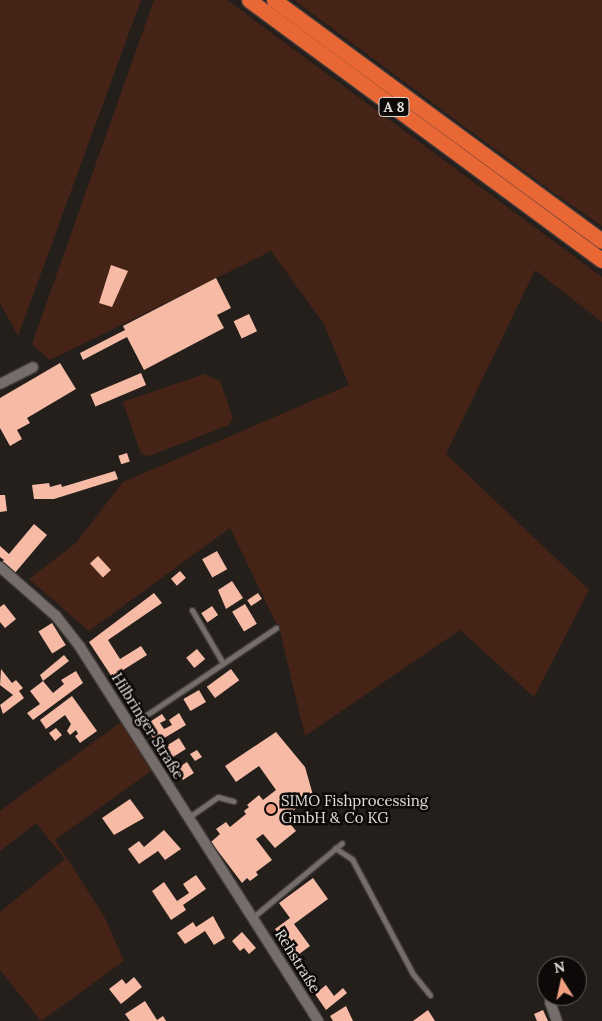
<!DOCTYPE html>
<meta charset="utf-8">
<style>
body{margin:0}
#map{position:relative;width:602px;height:1021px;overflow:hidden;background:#251f1c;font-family:Lora,serif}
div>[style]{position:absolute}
.green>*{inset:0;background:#452417}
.building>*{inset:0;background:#f6baa5;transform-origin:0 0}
.roads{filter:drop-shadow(1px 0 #413b3a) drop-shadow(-1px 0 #413b3a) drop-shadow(0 1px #413b3a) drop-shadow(0 -1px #413b3a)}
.lane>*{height:5px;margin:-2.5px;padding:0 2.5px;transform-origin:2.5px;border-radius:2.5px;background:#756d6a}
.street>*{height:10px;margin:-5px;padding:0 5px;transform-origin:5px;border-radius:5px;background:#756d6a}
.highway>*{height:15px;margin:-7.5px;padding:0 7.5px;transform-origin:7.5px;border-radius:7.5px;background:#e86735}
.dots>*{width:14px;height:14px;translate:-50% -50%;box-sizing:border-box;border:2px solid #0c0908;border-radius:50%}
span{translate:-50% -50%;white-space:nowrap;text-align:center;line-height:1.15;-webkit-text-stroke:5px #0c0908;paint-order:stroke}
.shield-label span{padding:1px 4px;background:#0c0908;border:1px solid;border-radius:4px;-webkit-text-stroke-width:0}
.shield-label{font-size:14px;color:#e1dddb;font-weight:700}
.street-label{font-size:15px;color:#e1dddb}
.poi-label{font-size:15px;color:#e1dddb}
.left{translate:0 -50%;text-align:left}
.north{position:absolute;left:537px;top:956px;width:50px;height:50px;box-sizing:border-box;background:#0c0908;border:1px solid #615e5c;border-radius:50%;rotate:350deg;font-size:14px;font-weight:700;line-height:20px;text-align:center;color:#e1dddb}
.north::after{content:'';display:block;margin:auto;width:18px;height:22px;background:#f3a082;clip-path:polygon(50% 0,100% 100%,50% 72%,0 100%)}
</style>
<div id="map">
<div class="green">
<div style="clip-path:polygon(0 0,141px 0,18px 336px,0 303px)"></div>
<div style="clip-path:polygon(154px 0,227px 0,602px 277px,602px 322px,535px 270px,446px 454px,589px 590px,534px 697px,460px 630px,305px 736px,280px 631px,230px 528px,89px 631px,29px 579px,76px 543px,123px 482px,349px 385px,324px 324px,271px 251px,50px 360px,32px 344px)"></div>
<div style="clip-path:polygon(294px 0,602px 0,602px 226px,554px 193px)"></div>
<div style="clip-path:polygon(204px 374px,220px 381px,233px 418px,229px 425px,149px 456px,141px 454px,123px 402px)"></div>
<div style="clip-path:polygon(121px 722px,151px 771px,55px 840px,104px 916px,124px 961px,41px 1021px,0 970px,0 912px,65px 859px,36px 823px,0 851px,0 811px)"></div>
</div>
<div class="building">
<div style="clip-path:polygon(111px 265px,128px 271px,112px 307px,99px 303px)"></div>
<div style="clip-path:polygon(216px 278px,231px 308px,217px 315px,224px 328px,144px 370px,127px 337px,83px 360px,80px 353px,125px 330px,123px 326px)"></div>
<div style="left:249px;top:314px;width:19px;height:17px;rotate:65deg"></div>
<div style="clip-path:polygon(60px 363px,76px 389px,27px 418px,30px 423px,17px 430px,22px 439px,10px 446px,0 428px,0 398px)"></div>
<div style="left:141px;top:373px;width:13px;height:55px;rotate:67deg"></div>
<div style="left:127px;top:453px;width:9px;height:9px;rotate:72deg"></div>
<div style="clip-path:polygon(115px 471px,118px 479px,54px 499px,34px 499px,32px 485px,49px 483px,50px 487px,61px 484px,62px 487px)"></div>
<div style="clip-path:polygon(0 495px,5px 495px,7px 511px,0 512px)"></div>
<div style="clip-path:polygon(34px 524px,47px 535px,14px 574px,1px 563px,4px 560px,0 557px,0 546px,9px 554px)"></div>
<div style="left:217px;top:551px;width:21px;height:17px;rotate:61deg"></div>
<div style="left:98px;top:556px;width:19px;height:11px;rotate:47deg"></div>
<div style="left:180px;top:571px;width:9px;height:12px;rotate:49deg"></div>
<div style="clip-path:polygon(232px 581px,243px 598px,226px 609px,218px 590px)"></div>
<div style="clip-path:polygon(154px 593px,162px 603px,108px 640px,120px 659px,141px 646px,147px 655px,112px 677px,89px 642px)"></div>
<div style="left:258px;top:593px;width:7px;height:13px;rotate:56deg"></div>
<div style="clip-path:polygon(4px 604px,16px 619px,5px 628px,0 622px,0 607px)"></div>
<div style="left:245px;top:604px;width:23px;height:15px;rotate:59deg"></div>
<div style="left:212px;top:606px;width:11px;height:13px;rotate:56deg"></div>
<div style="left:52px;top:623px;width:26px;height:16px;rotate:58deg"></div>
<div style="left:197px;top:649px;width:13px;height:14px;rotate:51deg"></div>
<div style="clip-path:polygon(64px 655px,69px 661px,43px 681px,40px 675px)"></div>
<div style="clip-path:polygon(1px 669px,12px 683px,16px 680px,23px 688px,19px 691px,24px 698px,3px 714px,0 705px,13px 695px,0 685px)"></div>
<div style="left:231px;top:669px;width:14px;height:30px;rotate:54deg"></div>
<div style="clip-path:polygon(76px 671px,83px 683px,33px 720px,27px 713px,40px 704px,30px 691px,43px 681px,53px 693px,64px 684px,61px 680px)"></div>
<div style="left:199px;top:690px;width:14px;height:18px;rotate:60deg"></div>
<div style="clip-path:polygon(72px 696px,97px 731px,80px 743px,75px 736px,78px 734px,76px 730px,70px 735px,67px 731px,71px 724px,65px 715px,46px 729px,40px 720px)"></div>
<div style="clip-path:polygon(179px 713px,186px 725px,156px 743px,145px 725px,162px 714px,166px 720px,160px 723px,164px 729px,172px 725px,169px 720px)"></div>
<div style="clip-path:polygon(56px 728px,62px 735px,55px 741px,49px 733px)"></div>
<div style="clip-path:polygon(276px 732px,305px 767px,313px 795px,285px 817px,296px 831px,275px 848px,263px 834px,256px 839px,272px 860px,256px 872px,258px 875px,250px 881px,247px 878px,242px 883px,211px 842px,220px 834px,216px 829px,226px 822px,230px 827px,246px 814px,244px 811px,249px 807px,247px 805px,259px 795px,263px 800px,276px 790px,259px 766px,236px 782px,225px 766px)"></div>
<div style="left:179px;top:738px;width:13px;height:20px;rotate:58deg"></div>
<div style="clip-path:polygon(197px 750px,202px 757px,195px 761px,190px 754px)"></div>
<div style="left:187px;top:762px;width:13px;height:13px;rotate:58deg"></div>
<div style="clip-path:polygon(130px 799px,144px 818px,114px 835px,102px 818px)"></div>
<div style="clip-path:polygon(164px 830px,181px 849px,165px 860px,158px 851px,139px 864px,128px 849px,139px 841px,144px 847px)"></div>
<div style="clip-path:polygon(196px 875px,206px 889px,183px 905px,186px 910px,171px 920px,152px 891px,164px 882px,177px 901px,189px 893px,183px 884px)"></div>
<div style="clip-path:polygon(313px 878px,328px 899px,294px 924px,310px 946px,295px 957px,275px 929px,290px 918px,279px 903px)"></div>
<div style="clip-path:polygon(213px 916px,225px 938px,214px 945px,205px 931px,185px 944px,177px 933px,193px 922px,196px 927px)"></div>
<div style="clip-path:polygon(242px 932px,256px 948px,249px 954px,244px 948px,240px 951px,232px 941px)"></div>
<div style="clip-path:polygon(134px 977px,142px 987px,121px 1004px,109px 989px,122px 979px,126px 984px)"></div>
<div style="clip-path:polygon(326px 985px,334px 996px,343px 988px,347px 993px,326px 1010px,315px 994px)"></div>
<div style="clip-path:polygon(145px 1001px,157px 1020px,163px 1016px,166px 1021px,130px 1021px,125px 1014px)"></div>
<div style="clip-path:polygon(346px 1006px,353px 1021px,333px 1021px,330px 1016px)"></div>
<div style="clip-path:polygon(428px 1010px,435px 1021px,413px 1021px)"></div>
<div style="clip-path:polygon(543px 1010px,548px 1021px,537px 1021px,534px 1014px)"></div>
</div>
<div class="roads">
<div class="lane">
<div style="left:192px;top:610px;width:61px;rotate:59.7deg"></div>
<div style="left:130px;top:726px;width:176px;rotate:-33.9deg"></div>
<div style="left:189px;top:817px;width:35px;rotate:-35deg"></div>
<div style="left:218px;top:797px;width:16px;rotate:15deg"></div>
<div style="left:335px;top:848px;width:20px;rotate:33deg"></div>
<div style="left:352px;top:859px;width:130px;rotate:62.1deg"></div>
<div style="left:413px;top:974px;width:27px;rotate:51deg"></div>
<div style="left:252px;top:918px;width:117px;rotate:-39.8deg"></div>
</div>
<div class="street">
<div style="left:0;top:384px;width:37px;rotate:-27deg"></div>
<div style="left:0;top:567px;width:74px;rotate:41.2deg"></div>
<div style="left:56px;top:616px;width:39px;rotate:52deg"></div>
<div style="left:80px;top:647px;width:443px;rotate:57.5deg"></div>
<div style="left:550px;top:1002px;width:20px;rotate:70deg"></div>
</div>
<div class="highway">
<div style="left:249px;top:0;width:438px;rotate:36.4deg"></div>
<div style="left:274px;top:0;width:407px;rotate:36.3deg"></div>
</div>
</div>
<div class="dots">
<div style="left:271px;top:809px;background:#f3a082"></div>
</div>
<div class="shield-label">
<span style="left:394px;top:107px">A 8</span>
</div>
<div class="street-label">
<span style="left:148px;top:726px;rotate:58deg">Hilbringer Straße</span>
<span style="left:298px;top:961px;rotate:58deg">Rehstraße</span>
</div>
<div class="poi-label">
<span class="left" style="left:281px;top:809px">SIMO Fishprocessing<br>GmbH &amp; Co KG</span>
</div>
<div class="north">N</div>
</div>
